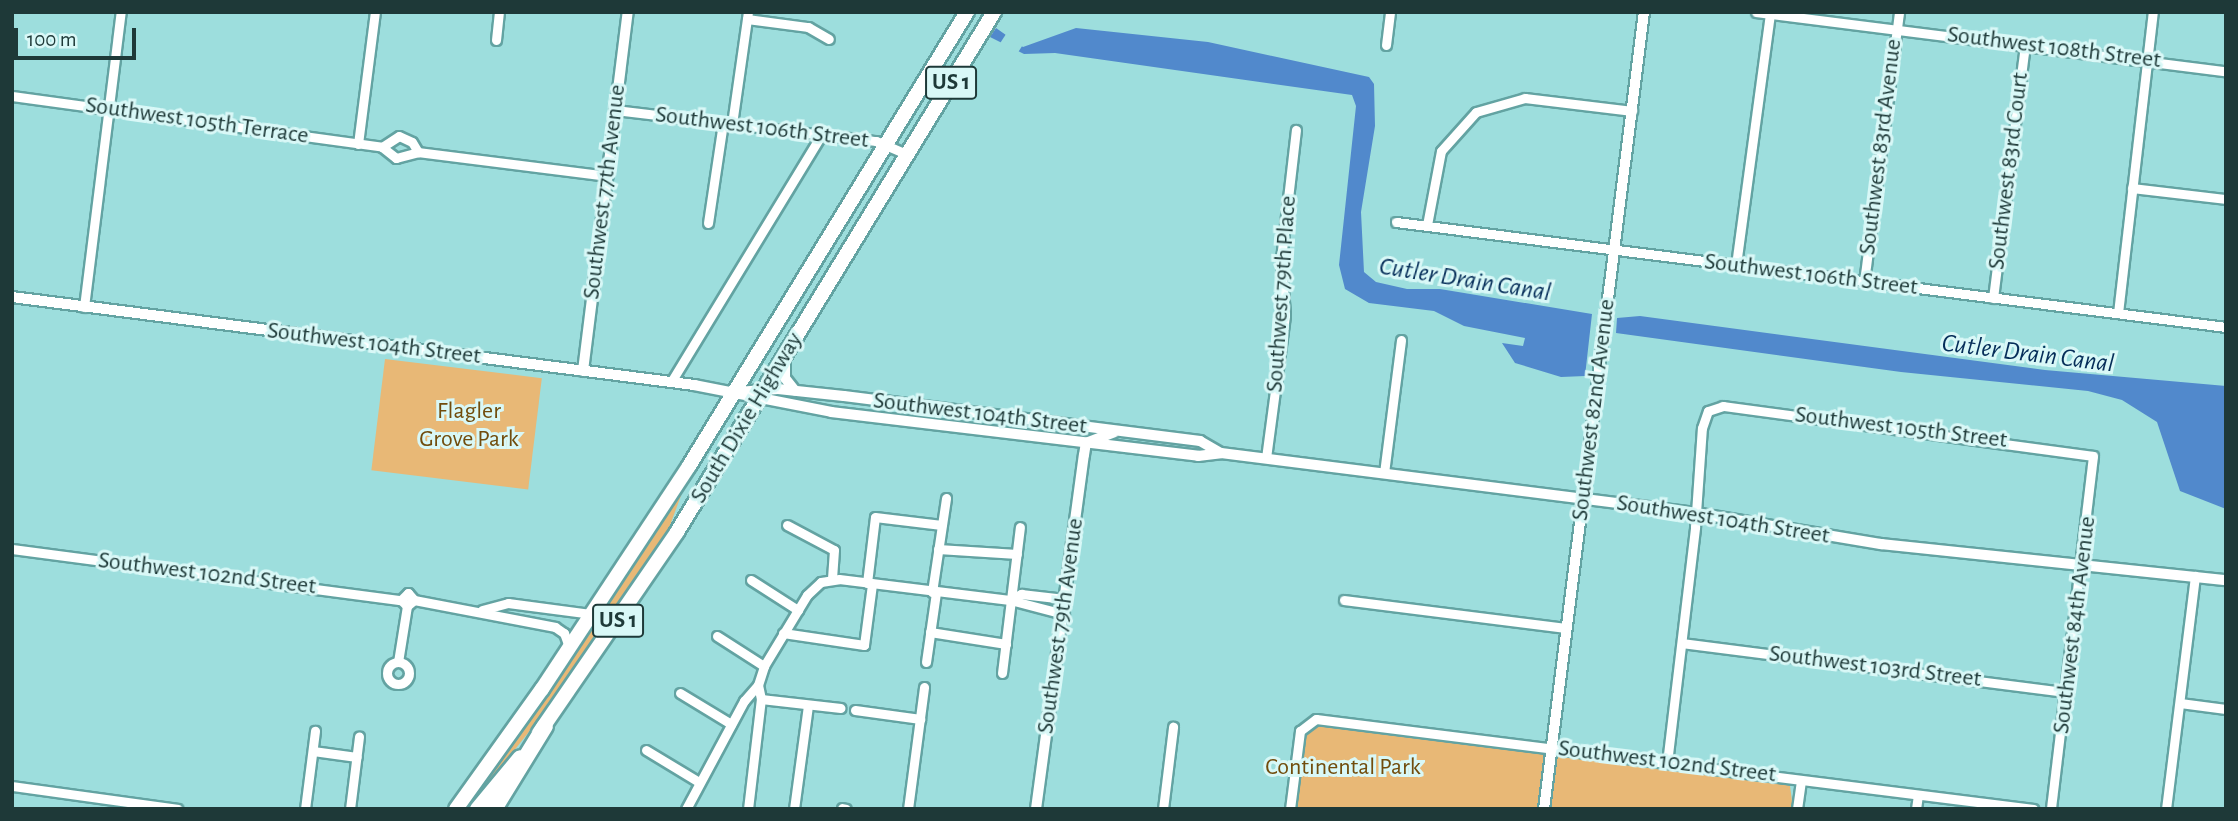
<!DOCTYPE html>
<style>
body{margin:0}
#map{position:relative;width:2238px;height:821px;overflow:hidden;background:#9ddedd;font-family:"Alegreya Sans",sans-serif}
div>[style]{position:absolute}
.green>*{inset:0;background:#e8b876;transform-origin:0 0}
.water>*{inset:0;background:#5189cc}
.pier>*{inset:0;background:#9ddedd;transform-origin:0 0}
.roads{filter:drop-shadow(2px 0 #63a3a2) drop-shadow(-2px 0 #63a3a2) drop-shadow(0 2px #63a3a2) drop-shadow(0 -2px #63a3a2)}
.minor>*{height:9px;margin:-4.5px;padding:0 4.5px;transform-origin:4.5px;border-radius:4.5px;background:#fff}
.minor>.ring{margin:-4.5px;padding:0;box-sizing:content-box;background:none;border:9px solid #fff;border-radius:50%}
.tertiary>*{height:10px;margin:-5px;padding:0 5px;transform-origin:5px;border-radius:5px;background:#fff}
.trunk>*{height:14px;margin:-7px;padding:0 7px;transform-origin:7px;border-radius:7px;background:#fff}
.motorway>*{height:16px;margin:-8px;padding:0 8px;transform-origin:8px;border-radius:8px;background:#fff}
span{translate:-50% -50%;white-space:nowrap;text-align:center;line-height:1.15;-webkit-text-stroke:6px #d9f8f7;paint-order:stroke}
.shield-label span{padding:2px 5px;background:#d9f8f7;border:2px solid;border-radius:5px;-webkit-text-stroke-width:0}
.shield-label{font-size:23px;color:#1e3938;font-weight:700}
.street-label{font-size:24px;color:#1e3938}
.park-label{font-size:24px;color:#714c0c}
.water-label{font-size:26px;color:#062e59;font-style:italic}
.frame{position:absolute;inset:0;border:14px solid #1e3938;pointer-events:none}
.scale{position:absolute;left:14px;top:28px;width:122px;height:32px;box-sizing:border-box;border:4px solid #1e3938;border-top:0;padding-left:9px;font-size:21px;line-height:24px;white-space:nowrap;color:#1e3938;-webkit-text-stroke:5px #d9f8f7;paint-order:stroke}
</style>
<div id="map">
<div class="green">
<div style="left:385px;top:359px;width:158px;height:112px;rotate:7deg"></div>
<div style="clip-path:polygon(682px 493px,669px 528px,624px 596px,528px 733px,468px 809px)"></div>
<div style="clip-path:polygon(1319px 723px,1774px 780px,1790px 786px,1793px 809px,1294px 809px,1303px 739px)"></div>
</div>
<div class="water">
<div style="clip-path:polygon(996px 28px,1023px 47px,1076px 28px,1208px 42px,1369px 77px,1374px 84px,1375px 126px,1361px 212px,1364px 272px,1376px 282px,1407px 289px,1440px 289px,1592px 314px,1585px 376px,1561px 377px,1515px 363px,1502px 343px,1523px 346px,1525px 338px,1464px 326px,1434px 311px,1369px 303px,1345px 289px,1339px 265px,1356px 106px,1352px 95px,1055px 53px,1024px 54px,990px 37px)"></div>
<div style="clip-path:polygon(1640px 316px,2045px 370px,2226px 386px,2226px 509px,2180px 491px,2157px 422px,2122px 400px,2088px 391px,1901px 372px,1616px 333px,1617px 318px)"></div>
</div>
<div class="pier">
<div style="left:1008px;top:31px;width:20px;height:17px;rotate:33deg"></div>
</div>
<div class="roads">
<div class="minor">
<div style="left:1756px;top:12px;width:474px;rotate:7.2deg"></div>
<div style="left:747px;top:19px;width:62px;rotate:7.5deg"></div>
<div style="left:808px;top:27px;width:24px;rotate:30deg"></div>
<div style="left:496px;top:40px;width:28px;rotate:-84deg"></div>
<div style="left:1386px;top:45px;width:33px;rotate:-83deg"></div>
<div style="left:12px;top:96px;width:373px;rotate:7.8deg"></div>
<div style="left:382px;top:147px;width:18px;rotate:38deg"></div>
<div style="left:396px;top:158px;width:23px;rotate:-15deg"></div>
<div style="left:418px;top:152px;width:191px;rotate:7.2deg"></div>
<div style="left:615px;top:110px;width:263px;rotate:6.8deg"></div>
<div style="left:876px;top:141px;width:34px;rotate:23deg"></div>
<div style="left:732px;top:124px;width:113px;rotate:-81.9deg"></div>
<div style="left:358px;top:144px;width:133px;rotate:-82.7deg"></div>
<div style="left:382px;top:147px;width:20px;rotate:-33deg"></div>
<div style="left:399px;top:136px;width:14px;rotate:25deg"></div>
<div style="left:412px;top:142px;width:12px;rotate:59deg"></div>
<div style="left:2132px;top:188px;width:95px;rotate:6.7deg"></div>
<div style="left:1396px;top:222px;width:837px;rotate:7.21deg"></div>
<div style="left:708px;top:223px;width:101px;rotate:-81.5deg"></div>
<div style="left:1427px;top:225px;width:75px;rotate:-79.3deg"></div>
<div style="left:1441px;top:151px;width:52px;rotate:-48.1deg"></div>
<div style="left:1476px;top:112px;width:51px;rotate:-15.9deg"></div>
<div style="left:1525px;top:98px;width:108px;rotate:6.9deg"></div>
<div style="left:1736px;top:265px;width:253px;rotate:-82.3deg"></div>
<div style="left:1864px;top:282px;width:272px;rotate:-82.6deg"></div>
<div style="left:1993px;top:298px;width:255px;rotate:-82.8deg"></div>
<div style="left:84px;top:307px;width:297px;rotate:-82.9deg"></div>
<div style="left:2118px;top:313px;width:303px;rotate:-83.4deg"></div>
<div style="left:671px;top:382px;width:289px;rotate:-58.7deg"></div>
<div style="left:1266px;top:458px;width:144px;rotate:-82.4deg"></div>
<div style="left:1285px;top:315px;width:56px;rotate:-94.1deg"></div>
<div style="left:1281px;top:259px;width:130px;rotate:-83.4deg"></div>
<div style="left:1384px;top:473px;width:134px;rotate:-82.7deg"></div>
<div style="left:787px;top:525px;width:53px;rotate:28deg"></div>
<div style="left:834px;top:550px;width:29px;rotate:94deg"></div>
<div style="left:12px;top:549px;width:392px;rotate:7.5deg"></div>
<div style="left:938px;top:549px;width:79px;rotate:3.6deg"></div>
<div style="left:751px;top:580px;width:56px;rotate:32.6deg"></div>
<div style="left:867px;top:583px;width:66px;rotate:-83.1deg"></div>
<div style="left:875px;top:517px;width:67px;rotate:6.8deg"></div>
<div style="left:932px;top:592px;width:95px;rotate:-81.5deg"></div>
<div style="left:414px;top:600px;width:9px;rotate:139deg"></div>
<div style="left:407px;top:606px;width:8px;rotate:-135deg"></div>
<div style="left:401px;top:600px;width:10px;rotate:-45deg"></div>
<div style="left:408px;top:593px;width:9px;rotate:49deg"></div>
<div style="left:414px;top:600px;width:144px;rotate:10.8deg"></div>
<div style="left:555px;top:627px;width:11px;rotate:34deg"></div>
<div style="left:564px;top:633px;width:15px;rotate:70deg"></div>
<div style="left:1010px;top:600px;width:13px;rotate:-29deg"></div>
<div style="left:1021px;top:594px;width:44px;rotate:6.5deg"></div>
<div style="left:1344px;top:600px;width:223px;rotate:7.2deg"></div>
<div style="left:482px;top:610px;width:27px;rotate:-15deg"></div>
<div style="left:508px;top:603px;width:85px;rotate:7.5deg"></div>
<div style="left:930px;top:632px;width:77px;rotate:9deg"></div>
<div style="left:783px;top:633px;width:82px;rotate:8.4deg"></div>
<div style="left:864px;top:645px;width:62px;rotate:-82.5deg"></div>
<div style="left:717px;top:636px;width:56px;rotate:32.6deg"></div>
<div style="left:1682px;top:643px;width:388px;rotate:7.3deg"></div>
<div class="ring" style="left:387px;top:662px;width:13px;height:13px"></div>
<div style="left:398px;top:662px;width:57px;rotate:-80.9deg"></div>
<div style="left:926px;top:662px;width:70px;rotate:-81.8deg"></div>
<div style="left:1002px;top:673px;width:147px;rotate:-83deg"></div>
<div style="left:680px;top:693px;width:60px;rotate:31.3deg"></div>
<div style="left:761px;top:699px;width:80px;rotate:6.5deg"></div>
<div style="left:2180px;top:703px;width:46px;rotate:7.4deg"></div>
<div style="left:855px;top:710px;width:66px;rotate:7.9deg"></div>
<div style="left:646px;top:750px;width:62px;rotate:31.1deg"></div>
<div style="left:313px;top:751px;width:44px;rotate:7.8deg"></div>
<div style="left:1667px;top:763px;width:238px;rotate:-83.2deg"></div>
<div style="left:1695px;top:527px;width:99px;rotate:-86deg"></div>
<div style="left:1702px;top:428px;width:18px;rotate:-71deg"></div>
<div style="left:1708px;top:411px;width:16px;rotate:-18deg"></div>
<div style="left:1723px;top:406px;width:373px;rotate:7.7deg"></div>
<div style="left:2093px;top:456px;width:355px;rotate:96.8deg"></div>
<div style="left:12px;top:786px;width:167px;rotate:7.9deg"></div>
<div style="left:842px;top:808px;width:4px;rotate:14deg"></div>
<div style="left:305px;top:809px;width:79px;rotate:-82.7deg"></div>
<div style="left:350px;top:809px;width:73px;rotate:-82.9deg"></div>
<div style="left:686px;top:809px;width:123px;rotate:-61.8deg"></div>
<div style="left:744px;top:701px;width:21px;rotate:-49deg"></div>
<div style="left:748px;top:809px;width:111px;rotate:-83.3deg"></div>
<div style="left:761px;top:699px;width:14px;rotate:-102deg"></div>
<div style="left:758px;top:685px;width:20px;rotate:-72deg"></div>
<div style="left:764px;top:666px;width:83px;rotate:-58.8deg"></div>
<div style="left:807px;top:595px;width:19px;rotate:-43deg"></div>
<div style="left:821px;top:582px;width:18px;rotate:-9deg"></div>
<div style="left:839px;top:579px;width:172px;rotate:7deg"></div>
<div style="left:1010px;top:600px;width:56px;rotate:14.5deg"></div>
<div style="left:794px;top:809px;width:105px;rotate:-82.3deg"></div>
<div style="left:908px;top:809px;width:123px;rotate:-82.5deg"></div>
<div style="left:1163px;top:809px;width:83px;rotate:-83deg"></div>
<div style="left:1290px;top:809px;width:79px;rotate:-82.7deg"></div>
<div style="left:1300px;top:731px;width:20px;rotate:-37deg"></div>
<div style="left:1316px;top:719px;width:723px;rotate:7.15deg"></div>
<div style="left:1797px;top:809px;width:29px;rotate:-82deg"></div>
<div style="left:1916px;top:809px;width:14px;rotate:-82deg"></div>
<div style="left:2166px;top:809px;width:235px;rotate:-82.9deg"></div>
</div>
<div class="tertiary">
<div style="left:12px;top:297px;width:688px;rotate:7.35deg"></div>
<div style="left:694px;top:385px;width:140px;rotate:11.1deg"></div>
<div style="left:831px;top:412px;width:370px;rotate:6.8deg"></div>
<div style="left:1198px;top:456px;width:23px;rotate:-7deg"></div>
<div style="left:1221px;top:453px;width:478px;rotate:7.2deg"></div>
<div style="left:1695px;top:513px;width:189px;rotate:9.5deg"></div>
<div style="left:1881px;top:544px;width:347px;rotate:6deg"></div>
<div style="left:785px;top:356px;width:22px;rotate:90deg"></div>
<div style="left:785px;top:378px;width:16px;rotate:52deg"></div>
<div style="left:583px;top:371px;width:362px;rotate:-82.9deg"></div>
<div style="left:737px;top:392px;width:41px;rotate:-4.2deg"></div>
<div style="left:778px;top:389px;width:66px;rotate:6.1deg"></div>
<div style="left:844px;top:396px;width:359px;rotate:7.2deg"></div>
<div style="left:1200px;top:441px;width:24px;rotate:30deg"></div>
<div style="left:1036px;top:809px;width:357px;rotate:-82.3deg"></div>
<div style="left:1084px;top:455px;width:12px;rotate:-81deg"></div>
<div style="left:1086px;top:443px;width:30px;rotate:-21deg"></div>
<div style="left:1544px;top:809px;width:803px;rotate:-82.85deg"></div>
</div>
<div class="trunk">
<div style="left:539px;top:733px;width:244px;rotate:-55.5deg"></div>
<div style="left:677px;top:532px;width:609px;rotate:-58.63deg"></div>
<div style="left:456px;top:809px;width:148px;rotate:-54.4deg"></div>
<div style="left:542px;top:689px;width:267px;rotate:-56.6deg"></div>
<div style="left:689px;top:466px;width:532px;rotate:-58.52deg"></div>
<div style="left:477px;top:809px;width:67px;rotate:-50.4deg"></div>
</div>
<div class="motorway">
<div style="left:494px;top:809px;width:97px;rotate:-58.4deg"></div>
</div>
</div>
<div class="shield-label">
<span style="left:951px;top:83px">US 1</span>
<span style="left:618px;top:621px">US 1</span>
</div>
<div class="street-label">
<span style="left:2054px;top:48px;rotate:7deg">Southwest 108th Street</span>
<span style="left:197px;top:121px;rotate:8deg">Southwest 105th Terrace</span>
<span style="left:762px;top:128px;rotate:7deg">Southwest 106th Street</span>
<span style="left:1881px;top:147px;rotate:-83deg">Southwest 83rd Avenue</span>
<span style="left:2009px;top:171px;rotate:-83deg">Southwest 83rd Court</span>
<span style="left:605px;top:192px;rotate:-83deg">Southwest 77th Avenue</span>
<span style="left:1811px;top:275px;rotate:7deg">Southwest 106th Street</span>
<span style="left:1282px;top:294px;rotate:-86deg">Southwest 79th Place</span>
<span style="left:374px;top:344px;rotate:7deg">Southwest 104th Street</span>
<span style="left:1594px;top:410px;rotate:-83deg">Southwest 82nd Avenue</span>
<span style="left:980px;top:414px;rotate:7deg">Southwest 104th Street</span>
<span style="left:747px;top:418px;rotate:-59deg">South Dixie Highway</span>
<span style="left:1901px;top:428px;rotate:7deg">Southwest 105th Street</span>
<span style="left:1723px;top:520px;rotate:9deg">Southwest 104th Street</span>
<span style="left:207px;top:574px;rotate:7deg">Southwest 102nd Street</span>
<span style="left:2075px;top:625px;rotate:-83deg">Southwest 84th Avenue</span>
<span style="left:1061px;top:626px;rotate:-82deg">Southwest 79th Avenue</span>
<span style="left:1875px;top:667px;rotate:7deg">Southwest 103rd Street</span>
<span style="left:1667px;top:762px;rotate:7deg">Southwest 102nd Street</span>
</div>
<div class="park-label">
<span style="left:469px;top:426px">Flagler<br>Grove Park</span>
<span style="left:1343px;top:768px">Continental Park</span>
</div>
<div class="water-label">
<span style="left:1465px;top:280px;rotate:9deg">Cutler Drain Canal</span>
<span style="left:2028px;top:354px;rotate:7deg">Cutler Drain Canal</span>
</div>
<div class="frame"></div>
<div class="scale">100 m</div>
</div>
